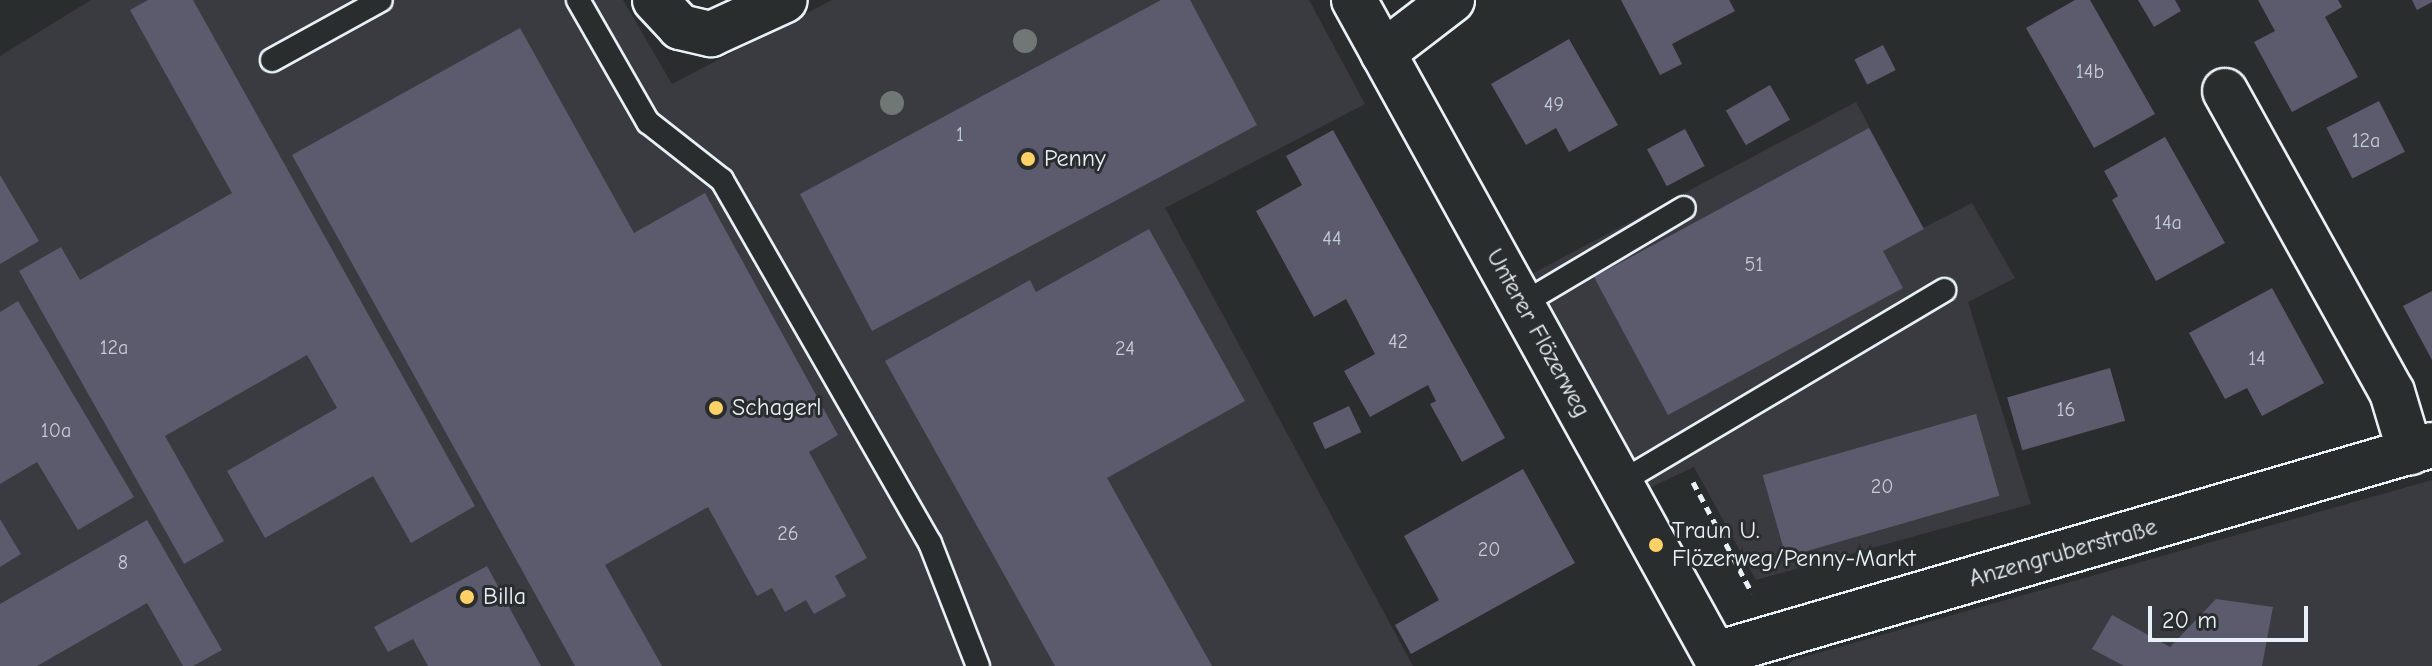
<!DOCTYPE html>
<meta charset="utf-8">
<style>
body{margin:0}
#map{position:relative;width:2432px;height:666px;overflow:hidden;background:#2a2d2e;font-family:"Comic Neue",sans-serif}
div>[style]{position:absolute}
.built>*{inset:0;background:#393b41}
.building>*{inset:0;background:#5b5b6d;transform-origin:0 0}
.path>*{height:5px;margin-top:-2.5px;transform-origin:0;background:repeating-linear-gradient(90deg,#e8f1f8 0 8px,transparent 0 14px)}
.roads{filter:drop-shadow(2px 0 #e8f1f8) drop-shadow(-2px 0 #e8f1f8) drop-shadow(0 2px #e8f1f8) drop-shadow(0 -2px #e8f1f8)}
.lane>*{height:22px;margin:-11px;padding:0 11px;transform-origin:11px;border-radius:11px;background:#2a2d2e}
.street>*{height:44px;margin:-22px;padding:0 22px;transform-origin:22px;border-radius:22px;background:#2a2d2e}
.trees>*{width:24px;height:24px;margin:-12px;border-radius:50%;background:#6f7875}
.dots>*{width:22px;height:22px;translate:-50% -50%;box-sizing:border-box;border:4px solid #2a2d2e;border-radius:50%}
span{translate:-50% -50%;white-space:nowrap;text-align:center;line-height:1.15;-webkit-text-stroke:6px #2a2d2e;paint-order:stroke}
.number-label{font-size:20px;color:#c5ccd5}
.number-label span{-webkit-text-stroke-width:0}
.poi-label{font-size:24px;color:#e8f1f8}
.left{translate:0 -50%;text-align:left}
.street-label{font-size:24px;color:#e8f1f8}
.scale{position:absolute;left:2148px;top:606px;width:160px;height:36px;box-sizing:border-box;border:4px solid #e8f1f8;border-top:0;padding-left:10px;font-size:24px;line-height:28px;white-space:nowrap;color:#e8f1f8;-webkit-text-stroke:6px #2a2d2e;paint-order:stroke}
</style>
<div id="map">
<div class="built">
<div style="clip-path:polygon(91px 0,623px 0,672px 84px,832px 0,1309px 0,1365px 104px,1165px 208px,1413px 666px,0 666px,0 56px)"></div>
<div style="clip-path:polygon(1856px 102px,1923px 228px,1972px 203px,2015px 278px,1968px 302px,2031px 504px,1756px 580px,1694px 467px,1647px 489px,1528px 276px)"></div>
<div style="clip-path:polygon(2432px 480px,2432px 666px,1786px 666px,1793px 660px)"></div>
</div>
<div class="building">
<div style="clip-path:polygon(148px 0,193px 0,475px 506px,411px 543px,373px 476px,265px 538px,227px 471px,337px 408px,307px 355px,165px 436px,224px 541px,184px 564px,19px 271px,61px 247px,80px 280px,232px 193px,130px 10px)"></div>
<div style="clip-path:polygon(1161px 0,1190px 0,1257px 125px,872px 331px,800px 194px)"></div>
<div style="clip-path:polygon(1621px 0,1729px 0,1735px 11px,1672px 44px,1682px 64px,1660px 75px)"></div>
<div style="clip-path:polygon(2075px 0,2090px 0,2155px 114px,2094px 148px,2026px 28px)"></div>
<div style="clip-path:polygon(2138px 0,2175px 0,2181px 11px,2154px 27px)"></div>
<div style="clip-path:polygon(2258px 0,2338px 0,2342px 7px,2325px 17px,2358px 77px,2292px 112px,2254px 42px,2275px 31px)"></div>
<div style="clip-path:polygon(2412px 0,2432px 0,2432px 2px,2417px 10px)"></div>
<div style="clip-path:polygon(520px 28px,634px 233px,705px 193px,838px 435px,809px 452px,867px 558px,835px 576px,846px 596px,814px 614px,806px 600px,785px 612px,772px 588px,757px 596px,708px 507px,605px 565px,662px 666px,575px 666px,292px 155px)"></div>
<div style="clip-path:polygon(1569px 39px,1618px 125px,1569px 152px,1556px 128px,1526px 145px,1491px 84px)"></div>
<div style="left:1883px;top:45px;width:28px;height:32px;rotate:63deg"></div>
<div style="left:1770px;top:85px;width:40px;height:51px;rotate:60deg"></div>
<div style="left:2379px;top:101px;width:57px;height:59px;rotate:63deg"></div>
<div style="clip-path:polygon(1869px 128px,1924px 229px,1883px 251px,1903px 288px,1668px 415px,1594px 277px)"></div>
<div style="left:1685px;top:129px;width:42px;height:43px;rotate:62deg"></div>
<div style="clip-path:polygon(1333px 130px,1505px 438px,1462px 462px,1430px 404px,1436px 401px,1428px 385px,1370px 417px,1344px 371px,1375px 354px,1346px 299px,1314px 317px,1256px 211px,1302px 185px,1286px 156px)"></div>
<div style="clip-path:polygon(2165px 137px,2225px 243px,2156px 281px,2112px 200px,2118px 196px,2104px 171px)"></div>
<div style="clip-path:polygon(0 175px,39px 241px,0 264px)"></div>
<div style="clip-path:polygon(1149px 229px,1245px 401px,1107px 478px,1212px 666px,1055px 666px,885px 361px,1030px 280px,1036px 292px)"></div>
<div style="clip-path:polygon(2272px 288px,2324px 383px,2262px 416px,2247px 388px,2225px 399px,2189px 333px)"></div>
<div style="clip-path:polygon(2432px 291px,2432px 360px,2403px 306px)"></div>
<div style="clip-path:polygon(18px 301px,134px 497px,78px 530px,37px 462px,0 484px,0 312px)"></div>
<div style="left:2110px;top:368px;width:55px;height:107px;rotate:74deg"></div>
<div style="left:1349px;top:406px;width:29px;height:40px;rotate:65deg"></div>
<div style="left:1976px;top:414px;width:85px;height:222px;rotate:74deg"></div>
<div style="clip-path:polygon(1523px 469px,1575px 563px,1411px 654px,1395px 625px,1439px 600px,1404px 536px)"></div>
<div style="clip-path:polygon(0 519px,21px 554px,0 567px)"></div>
<div style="clip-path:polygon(147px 520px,222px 650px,193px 666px,183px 666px,147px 603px,37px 666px,0 666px,0 604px)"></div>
<div style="clip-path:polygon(487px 566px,541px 666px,428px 666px,413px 639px,388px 652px,374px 627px)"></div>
<div style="clip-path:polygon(2216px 599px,2273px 607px,2262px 666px,2124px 666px,2092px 649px,2112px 615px,2170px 647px)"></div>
</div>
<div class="path">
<div style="left:1693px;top:482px;width:126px;rotate:62deg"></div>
</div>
<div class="roads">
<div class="lane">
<div style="left:578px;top:0;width:141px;rotate:60.2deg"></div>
<div style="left:648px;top:122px;width:94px;rotate:38.1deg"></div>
<div style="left:722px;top:180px;width:418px;rotate:60.2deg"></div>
<div style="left:930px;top:543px;width:132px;rotate:68.7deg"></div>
<div style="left:272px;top:60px;width:124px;rotate:-28.8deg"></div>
<div style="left:1522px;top:304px;width:188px;rotate:-30.7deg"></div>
<div style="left:1621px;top:482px;width:376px;rotate:-30.7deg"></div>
</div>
<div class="street">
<div style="left:655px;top:0;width:37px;rotate:47deg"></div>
<div style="left:680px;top:27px;width:32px;rotate:13deg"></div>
<div style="left:711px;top:34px;width:81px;rotate:-24.7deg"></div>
<div style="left:1354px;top:0;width:760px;rotate:61.14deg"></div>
<div style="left:1383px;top:53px;width:87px;rotate:-37.5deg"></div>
<div style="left:2225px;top:91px;width:344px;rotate:61deg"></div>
<div style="left:2392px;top:392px;width:63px;rotate:73.3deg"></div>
<div style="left:1716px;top:654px;width:746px;rotate:-16.27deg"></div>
</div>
</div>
<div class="trees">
<div style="left:1025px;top:41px"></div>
<div style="left:892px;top:103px"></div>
</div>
<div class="dots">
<div style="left:1028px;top:159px;background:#ffd166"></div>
<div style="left:716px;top:408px;background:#ffd166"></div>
<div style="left:1656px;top:545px;background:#ffd166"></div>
<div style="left:467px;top:597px;background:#ffd166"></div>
</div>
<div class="number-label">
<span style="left:2090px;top:71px">14b</span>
<span style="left:1554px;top:104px">49</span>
<span style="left:960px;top:134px">1</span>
<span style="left:2366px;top:140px">12a</span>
<span style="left:2168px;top:222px">14a</span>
<span style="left:1332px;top:238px">44</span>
<span style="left:1754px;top:264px">51</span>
<span style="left:1398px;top:341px">42</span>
<span style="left:114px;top:347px">12a</span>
<span style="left:1125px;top:348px">24</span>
<span style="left:2257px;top:358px">14</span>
<span style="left:2066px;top:409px">16</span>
<span style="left:56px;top:430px">10a</span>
<span style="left:1882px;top:486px">20</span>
<span style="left:788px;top:533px">26</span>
<span style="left:1489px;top:549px">20</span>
<span style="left:123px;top:562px">8</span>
</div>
<div class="poi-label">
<span class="left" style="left:1044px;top:159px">Penny</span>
<span class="left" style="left:732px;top:408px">Schagerl</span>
<span class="left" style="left:1672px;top:545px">Traun U.<br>Flözerweg/Penny-Markt</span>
<span class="left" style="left:483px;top:597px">Billa</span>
</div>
<div class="street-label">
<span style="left:1538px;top:333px;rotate:61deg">Unterer Flözerweg</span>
<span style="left:2063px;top:553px;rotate:-16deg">Anzengruberstraße</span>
</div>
<div class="scale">20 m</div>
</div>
